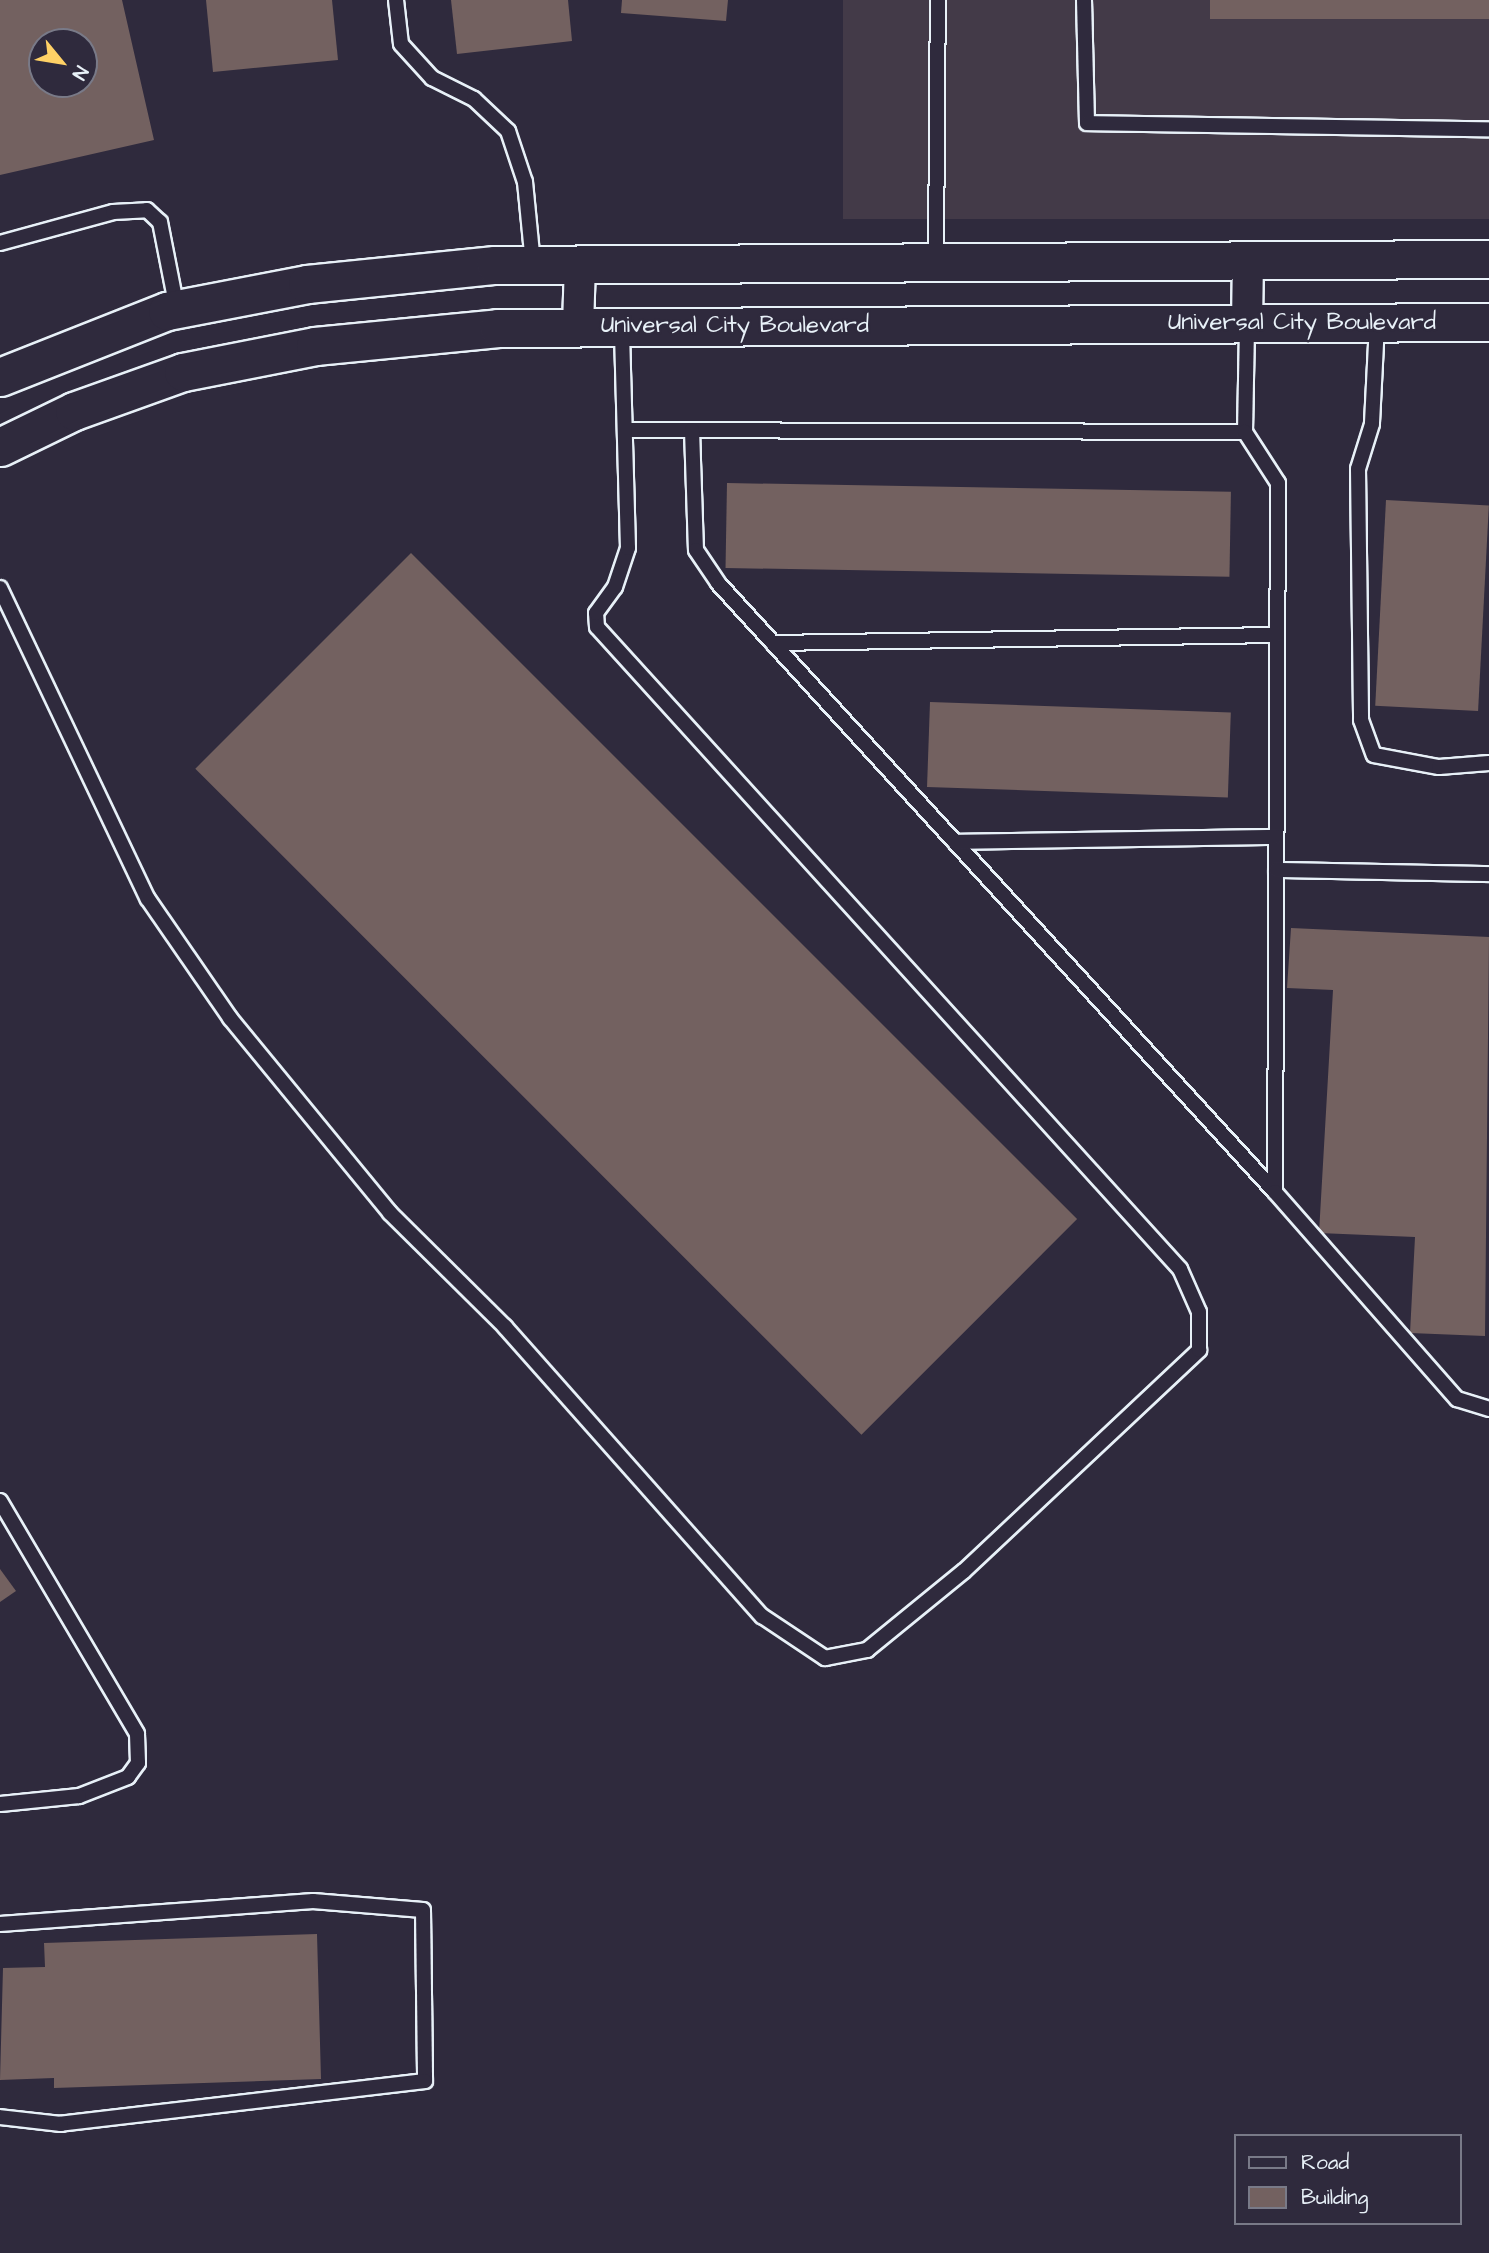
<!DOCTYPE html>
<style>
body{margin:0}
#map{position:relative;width:1489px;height:2253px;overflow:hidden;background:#2f2a3d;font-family:"Architects Daughter",sans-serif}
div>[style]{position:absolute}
.built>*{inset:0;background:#433a48;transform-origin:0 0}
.building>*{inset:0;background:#736160;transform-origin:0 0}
.roads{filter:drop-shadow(2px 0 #e8f1f8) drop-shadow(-2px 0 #e8f1f8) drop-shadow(0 2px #e8f1f8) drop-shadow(0 -2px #e8f1f8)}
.service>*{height:14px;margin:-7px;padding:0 7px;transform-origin:7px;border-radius:7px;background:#2f2a3d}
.minor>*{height:30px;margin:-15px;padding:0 15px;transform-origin:15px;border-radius:15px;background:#2f2a3d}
.tertiary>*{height:37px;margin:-18.5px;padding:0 18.5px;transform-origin:18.5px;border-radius:18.5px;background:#2f2a3d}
span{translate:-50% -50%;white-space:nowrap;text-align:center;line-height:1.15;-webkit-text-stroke:5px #2f2a3d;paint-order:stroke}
.street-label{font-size:24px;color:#e8f1f8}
.legend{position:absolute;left:1234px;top:2134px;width:228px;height:91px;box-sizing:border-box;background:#2f2a3d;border:2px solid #797a88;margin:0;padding:9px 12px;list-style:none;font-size:21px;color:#e8f1f8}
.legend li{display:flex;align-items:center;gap:14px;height:35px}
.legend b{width:35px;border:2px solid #797a88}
.north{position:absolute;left:28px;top:28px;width:70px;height:70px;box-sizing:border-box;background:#2f2a3d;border:2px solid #797a88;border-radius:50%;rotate:120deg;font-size:19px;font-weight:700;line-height:28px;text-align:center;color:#e8f1f8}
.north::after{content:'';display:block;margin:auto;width:24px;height:32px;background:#ffd166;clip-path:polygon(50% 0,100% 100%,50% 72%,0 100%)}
</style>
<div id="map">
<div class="built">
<div style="left:843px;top:0;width:646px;height:219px"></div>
</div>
<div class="building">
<div style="clip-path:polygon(evenodd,0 0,122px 0,154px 140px,0 175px,0 0,42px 42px,84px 42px,84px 84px,42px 84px,42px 42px)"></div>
<div style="clip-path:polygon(206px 0,332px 0,338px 60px,213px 72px)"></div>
<div style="clip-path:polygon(451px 0,568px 0,572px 41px,457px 54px)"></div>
<div style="clip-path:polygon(622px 0,728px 0,726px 21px,621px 13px)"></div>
<div style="left:1210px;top:0;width:279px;height:19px"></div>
<div style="left:727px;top:483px;width:504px;height:85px;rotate:1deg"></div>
<div style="left:1386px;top:500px;width:103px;height:206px;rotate:3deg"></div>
<div style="left:411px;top:553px;width:942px;height:305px;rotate:45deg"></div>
<div style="left:930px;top:702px;width:301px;height:85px;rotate:2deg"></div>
<div style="clip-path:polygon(1291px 928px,1489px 937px,1485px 1336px,1410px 1333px,1415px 1237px,1319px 1233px,1333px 990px,1287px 988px)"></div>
<div style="clip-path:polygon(0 1569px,16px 1591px,0 1602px)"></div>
<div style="clip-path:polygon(317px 1934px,321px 2079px,54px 2088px,54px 2078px,0 2080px,3px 1968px,45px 1967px,44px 1943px)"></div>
</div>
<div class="roads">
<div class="service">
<div style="left:396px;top:0;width:44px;rotate:83.5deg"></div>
<div style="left:401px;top:44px;width:46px;rotate:47.6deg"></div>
<div style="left:432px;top:78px;width:47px;rotate:26.6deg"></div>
<div style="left:474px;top:99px;width:47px;rotate:43.3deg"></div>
<div style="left:508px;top:131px;width:54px;rotate:71.6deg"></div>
<div style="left:525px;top:182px;width:81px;rotate:84.4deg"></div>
<div style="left:1084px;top:0;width:123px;rotate:88.6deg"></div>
<div style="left:1087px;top:123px;width:402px;rotate:0.9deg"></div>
<div style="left:0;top:243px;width:117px;rotate:-15.3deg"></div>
<div style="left:113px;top:212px;width:34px;rotate:-3deg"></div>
<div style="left:147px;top:210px;width:18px;rotate:43deg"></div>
<div style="left:160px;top:222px;width:89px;rotate:78.9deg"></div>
<div style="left:936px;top:261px;width:261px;rotate:-89.6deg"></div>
<div style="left:1377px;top:324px;width:100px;rotate:92.9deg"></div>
<div style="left:1372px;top:424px;width:47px;rotate:107.3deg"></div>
<div style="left:1358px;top:469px;width:251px;rotate:89.3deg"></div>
<div style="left:1361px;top:720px;width:37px;rotate:70deg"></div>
<div style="left:1374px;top:755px;width:66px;rotate:10.5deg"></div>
<div style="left:1439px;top:767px;width:50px;rotate:-4.6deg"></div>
<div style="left:626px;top:430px;width:619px;rotate:0.19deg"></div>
<div style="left:1245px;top:432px;width:107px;rotate:-88.9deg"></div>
<div style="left:692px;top:430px;width:120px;rotate:88.1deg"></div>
<div style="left:696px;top:550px;width:40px;rotate:56deg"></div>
<div style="left:718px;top:583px;width:825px;rotate:47.55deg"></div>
<div style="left:1275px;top:1192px;width:709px;rotate:-89.76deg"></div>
<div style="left:1278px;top:483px;width:61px;rotate:-122.9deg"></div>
<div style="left:0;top:588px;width:344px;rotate:64.6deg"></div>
<div style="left:148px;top:899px;width:145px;rotate:55.4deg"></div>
<div style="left:230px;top:1018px;width:252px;rotate:50.6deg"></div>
<div style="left:390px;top:1213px;width:162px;rotate:44.7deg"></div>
<div style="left:505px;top:1327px;width:387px;rotate:48.4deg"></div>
<div style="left:762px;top:1616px;width:76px;rotate:33.7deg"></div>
<div style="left:825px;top:1658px;width:43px;rotate:-10.8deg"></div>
<div style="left:867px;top:1650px;width:125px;rotate:-39.2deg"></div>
<div style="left:964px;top:1571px;width:323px;rotate:-43.2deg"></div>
<div style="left:1199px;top:1350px;width:38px;rotate:-90deg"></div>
<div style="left:1199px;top:1312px;width:47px;rotate:-113.8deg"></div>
<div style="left:1180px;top:1269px;width:867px;rotate:-132.24deg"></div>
<div style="left:597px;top:627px;width:14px;rotate:-94deg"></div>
<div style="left:596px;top:613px;width:32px;rotate:-54deg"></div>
<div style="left:615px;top:587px;width:41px;rotate:-71.6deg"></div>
<div style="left:628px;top:548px;width:219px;rotate:-91.6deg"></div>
<div style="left:773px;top:643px;width:504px;rotate:-0.91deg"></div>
<div style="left:955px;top:842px;width:321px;rotate:-0.9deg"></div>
<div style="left:1276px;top:870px;width:213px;rotate:1.1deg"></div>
<div style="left:1275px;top:1192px;width:276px;rotate:48.7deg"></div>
<div style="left:1457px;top:1399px;width:34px;rotate:17deg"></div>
<div style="left:0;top:1501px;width:270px;rotate:59.5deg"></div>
<div style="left:137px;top:1734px;width:29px;rotate:88deg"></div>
<div style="left:138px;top:1763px;width:17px;rotate:126deg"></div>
<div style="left:128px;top:1777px;width:53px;rotate:158.8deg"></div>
<div style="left:79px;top:1796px;width:79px;rotate:174.2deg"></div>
<div style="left:0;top:1924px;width:314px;rotate:-4.2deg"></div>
<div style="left:313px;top:1901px;width:110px;rotate:4.7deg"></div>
<div style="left:423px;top:1910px;width:171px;rotate:89.3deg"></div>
<div style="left:425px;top:2081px;width:367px;rotate:173.3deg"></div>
<div style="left:61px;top:2124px;width:61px;rotate:-173.5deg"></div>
</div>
<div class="minor">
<div style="left:1247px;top:323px;width:62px;rotate:-89.1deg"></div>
<div style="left:578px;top:327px;width:63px;rotate:-88.2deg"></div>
</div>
<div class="tertiary">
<div style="left:0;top:377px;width:180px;rotate:-21.6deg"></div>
<div style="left:167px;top:311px;width:143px;rotate:-10.9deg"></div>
<div style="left:307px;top:284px;width:189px;rotate:-5.8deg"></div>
<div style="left:495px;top:265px;width:994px;rotate:-0.35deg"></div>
<div style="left:0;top:447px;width:82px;rotate:-25.9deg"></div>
<div style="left:74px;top:411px;width:116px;rotate:-19.7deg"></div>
<div style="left:183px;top:372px;width:135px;rotate:-11.1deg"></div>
<div style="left:315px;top:346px;width:184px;rotate:-5.6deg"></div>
<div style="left:498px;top:328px;width:991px;rotate:-0.35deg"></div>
</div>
</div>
<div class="street-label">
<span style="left:1302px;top:323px">Universal City Boulevard</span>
<span style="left:735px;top:326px">Universal City Boulevard</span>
</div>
<ul class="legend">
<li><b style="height:9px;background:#2f2a3d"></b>Road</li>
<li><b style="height:19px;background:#736160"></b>Building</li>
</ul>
<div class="north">N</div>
</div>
